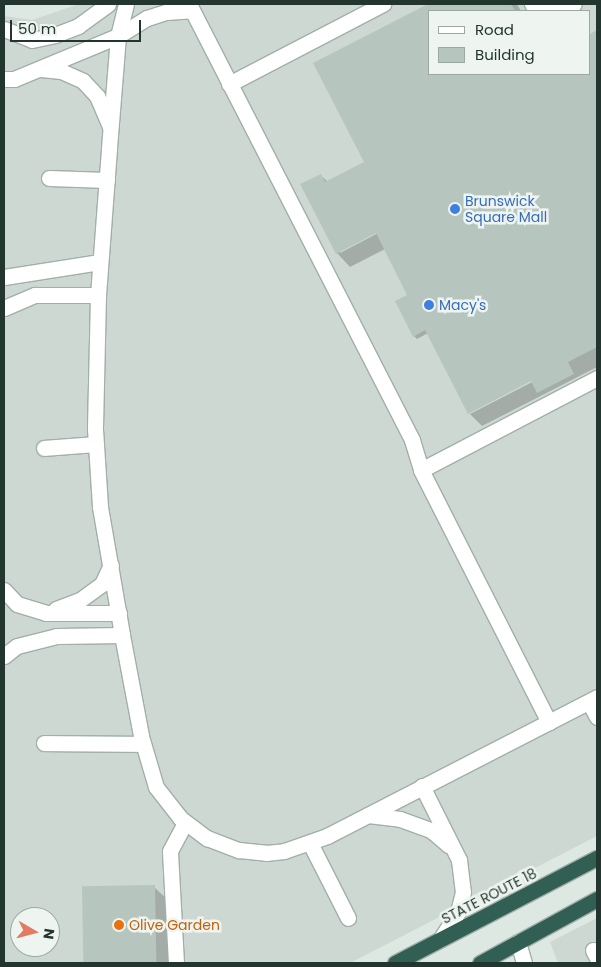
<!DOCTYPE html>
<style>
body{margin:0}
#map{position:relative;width:601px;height:967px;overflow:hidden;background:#dee8e3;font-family:Poppins,sans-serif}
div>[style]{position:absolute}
.built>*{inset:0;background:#cdd8d2}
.shadow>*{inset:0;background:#0003}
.building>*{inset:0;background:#b7c5bf;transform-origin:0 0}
.roads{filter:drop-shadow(1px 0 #a2afa9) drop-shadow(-1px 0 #a2afa9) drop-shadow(0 1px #a2afa9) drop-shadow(0 -1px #a2afa9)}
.minor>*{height:15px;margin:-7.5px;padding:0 7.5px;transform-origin:7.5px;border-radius:7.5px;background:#fff}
.highway>*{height:15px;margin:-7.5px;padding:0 7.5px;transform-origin:7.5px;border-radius:7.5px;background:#315f53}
.dots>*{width:14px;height:14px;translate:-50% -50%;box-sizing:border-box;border:2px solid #eef5f1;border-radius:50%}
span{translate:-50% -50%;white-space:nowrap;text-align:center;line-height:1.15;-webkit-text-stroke:5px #eef5f1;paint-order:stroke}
.shop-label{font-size:14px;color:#366cbe}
.left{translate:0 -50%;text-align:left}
.street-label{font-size:14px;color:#22362f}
.food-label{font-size:14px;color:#c56008}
.frame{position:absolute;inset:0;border:5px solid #22362f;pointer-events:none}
.legend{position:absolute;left:428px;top:10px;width:162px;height:65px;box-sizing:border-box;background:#eef5f1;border:1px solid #9ca9a3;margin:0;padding:6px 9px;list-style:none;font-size:15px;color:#22362f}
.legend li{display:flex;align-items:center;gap:10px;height:25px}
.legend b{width:25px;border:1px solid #9ca9a3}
.north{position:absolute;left:10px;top:907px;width:50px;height:50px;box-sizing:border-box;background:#eef5f1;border:1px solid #9ca9a3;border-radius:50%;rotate:98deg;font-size:14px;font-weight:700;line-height:20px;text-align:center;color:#22362f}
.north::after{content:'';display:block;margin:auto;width:18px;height:22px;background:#e27b62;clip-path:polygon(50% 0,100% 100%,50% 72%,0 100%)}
.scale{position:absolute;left:10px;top:20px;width:131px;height:22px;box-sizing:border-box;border:2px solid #22362f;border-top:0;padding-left:6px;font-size:15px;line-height:18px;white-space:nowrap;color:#22362f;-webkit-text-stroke:4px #eef5f1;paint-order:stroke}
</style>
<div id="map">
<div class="built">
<div style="clip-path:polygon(evenodd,79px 4px,597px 4px,597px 836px,350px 963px,4px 963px,4px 16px,32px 20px,79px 4px,430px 11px,590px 11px,590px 74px,430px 74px,430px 11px,79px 4px,20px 917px,50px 917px,50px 947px,20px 947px,20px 917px)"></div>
<div style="clip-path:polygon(597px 918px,597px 963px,558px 963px,550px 942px)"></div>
</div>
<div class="shadow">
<div style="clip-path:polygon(evenodd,432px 4px,517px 4px,521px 11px,430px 11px,430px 74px,590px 74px,590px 35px,597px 31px,597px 367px,482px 426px,470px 414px,567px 364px,428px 333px,417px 339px,414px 336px,409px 295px,385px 249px,350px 267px,337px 253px,320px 175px,328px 182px,366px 163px,355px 44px,432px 4px,381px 229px,382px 231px,340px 253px,340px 250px,381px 229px)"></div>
<div style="clip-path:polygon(154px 887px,168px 900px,169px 963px,84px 963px,83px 888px)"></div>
</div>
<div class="building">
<div style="clip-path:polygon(428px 4px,511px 4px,515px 11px,430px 11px,430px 74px,590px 74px,590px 34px,597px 30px,597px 347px,568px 362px,574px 374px,537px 393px,531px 381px,468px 414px,425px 330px,413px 337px,395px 301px,407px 295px,376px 233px,336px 254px,300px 184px,321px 174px,325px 182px,364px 162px,313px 63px)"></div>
<div style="left:155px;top:885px;width:78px;height:73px;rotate:89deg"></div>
</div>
<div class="roads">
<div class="minor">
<div style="left:126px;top:4px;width:33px;rotate:104deg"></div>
<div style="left:118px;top:36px;width:113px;rotate:94.6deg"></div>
<div style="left:109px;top:149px;width:146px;rotate:94.3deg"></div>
<div style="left:98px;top:295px;width:134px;rotate:91.3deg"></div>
<div style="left:95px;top:429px;width:78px;rotate:86.3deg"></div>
<div style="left:100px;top:507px;width:130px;rotate:80.2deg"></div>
<div style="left:122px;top:635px;width:103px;rotate:79.3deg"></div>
<div style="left:141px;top:736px;width:53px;rotate:73.6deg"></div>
<div style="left:156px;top:787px;width:39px;rotate:52deg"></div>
<div style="left:180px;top:818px;width:34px;rotate:37deg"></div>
<div style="left:207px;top:838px;width:34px;rotate:21deg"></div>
<div style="left:239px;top:850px;width:27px;rotate:6deg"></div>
<div style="left:266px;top:853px;width:18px;rotate:-6deg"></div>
<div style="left:284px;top:851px;width:46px;rotate:-19.2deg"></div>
<div style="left:327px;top:836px;width:304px;rotate:-27.2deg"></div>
<div style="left:189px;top:4px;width:490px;rotate:62.9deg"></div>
<div style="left:412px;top:440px;width:31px;rotate:73deg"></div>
<div style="left:421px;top:470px;width:283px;rotate:63.1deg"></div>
<div style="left:532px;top:4px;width:25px;rotate:9deg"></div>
<div style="left:557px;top:8px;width:17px;rotate:-13deg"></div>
<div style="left:4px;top:29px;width:30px;rotate:21deg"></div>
<div style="left:32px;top:40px;width:24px;rotate:-12deg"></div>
<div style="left:55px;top:35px;width:25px;rotate:-21deg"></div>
<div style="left:78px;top:26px;width:37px;rotate:-36deg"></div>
<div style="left:41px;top:69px;width:20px;rotate:6deg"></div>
<div style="left:61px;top:71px;width:24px;rotate:24deg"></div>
<div style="left:83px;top:81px;width:21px;rotate:47deg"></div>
<div style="left:97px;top:96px;width:33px;rotate:67deg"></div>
<div style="left:4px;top:79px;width:10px"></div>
<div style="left:14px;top:79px;width:113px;rotate:-22.5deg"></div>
<div style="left:118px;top:36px;width:34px;rotate:-32deg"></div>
<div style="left:147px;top:18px;width:20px;rotate:-18deg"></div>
<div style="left:166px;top:12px;width:26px;rotate:-4deg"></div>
<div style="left:229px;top:84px;width:174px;rotate:-27.5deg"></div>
<div style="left:49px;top:178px;width:58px;rotate:2deg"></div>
<div style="left:4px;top:277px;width:97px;rotate:-8.9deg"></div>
<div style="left:4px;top:308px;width:34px;rotate:-23deg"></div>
<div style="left:35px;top:295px;width:63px"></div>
<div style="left:44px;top:448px;width:51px;rotate:-4.5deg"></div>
<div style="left:421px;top:470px;width:199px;rotate:-27.6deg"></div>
<div style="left:4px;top:590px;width:19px;rotate:47deg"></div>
<div style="left:17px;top:604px;width:30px;rotate:17deg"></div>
<div style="left:46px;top:613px;width:73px"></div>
<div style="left:56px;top:609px;width:26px;rotate:-21deg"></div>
<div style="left:80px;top:600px;width:27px;rotate:-36deg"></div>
<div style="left:102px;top:584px;width:21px;rotate:-65deg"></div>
<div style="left:4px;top:656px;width:16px;rotate:-38deg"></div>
<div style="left:17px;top:646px;width:41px;rotate:-14deg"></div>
<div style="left:57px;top:636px;width:65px;rotate:-0.9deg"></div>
<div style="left:589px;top:702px;width:17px;rotate:62deg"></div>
<div style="left:44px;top:743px;width:99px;rotate:0.6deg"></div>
<div style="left:422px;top:786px;width:83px;rotate:63.4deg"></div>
<div style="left:459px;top:860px;width:32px;rotate:83deg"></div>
<div style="left:463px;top:892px;width:21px;rotate:104deg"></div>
<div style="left:458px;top:912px;width:33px;rotate:123deg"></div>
<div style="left:368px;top:815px;width:32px;rotate:7deg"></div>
<div style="left:400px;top:819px;width:33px;rotate:20deg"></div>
<div style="left:431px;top:830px;width:23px;rotate:41deg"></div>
<div style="left:310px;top:843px;width:84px;rotate:63.1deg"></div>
<div style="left:518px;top:942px;width:22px;rotate:74deg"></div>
<div style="left:593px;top:950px;width:9px;rotate:63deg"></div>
<div style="left:176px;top:963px;width:112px;rotate:-93.1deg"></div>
<div style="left:170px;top:851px;width:32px;rotate:-62deg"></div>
</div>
<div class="highway">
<div style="left:395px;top:963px;width:228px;rotate:-27.5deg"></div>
<div style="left:480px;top:963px;width:133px;rotate:-28.7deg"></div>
</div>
</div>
<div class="dots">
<div style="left:455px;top:209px;background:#3f7fe0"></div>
<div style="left:429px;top:305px;background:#3f7fe0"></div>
<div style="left:119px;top:925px;background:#e8710a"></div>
</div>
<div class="shop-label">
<span class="left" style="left:465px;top:209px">Brunswick<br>Square Mall</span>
<span class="left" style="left:439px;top:305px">Macy's</span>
</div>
<div class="street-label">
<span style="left:489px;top:896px;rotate:-27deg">STATE ROUTE 18</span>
</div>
<div class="food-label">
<span class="left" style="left:129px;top:925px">Olive Garden</span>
</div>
<div class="frame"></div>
<ul class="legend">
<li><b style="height:6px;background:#fff"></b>Road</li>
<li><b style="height:14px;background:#b7c5bf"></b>Building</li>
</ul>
<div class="north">N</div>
<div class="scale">50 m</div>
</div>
